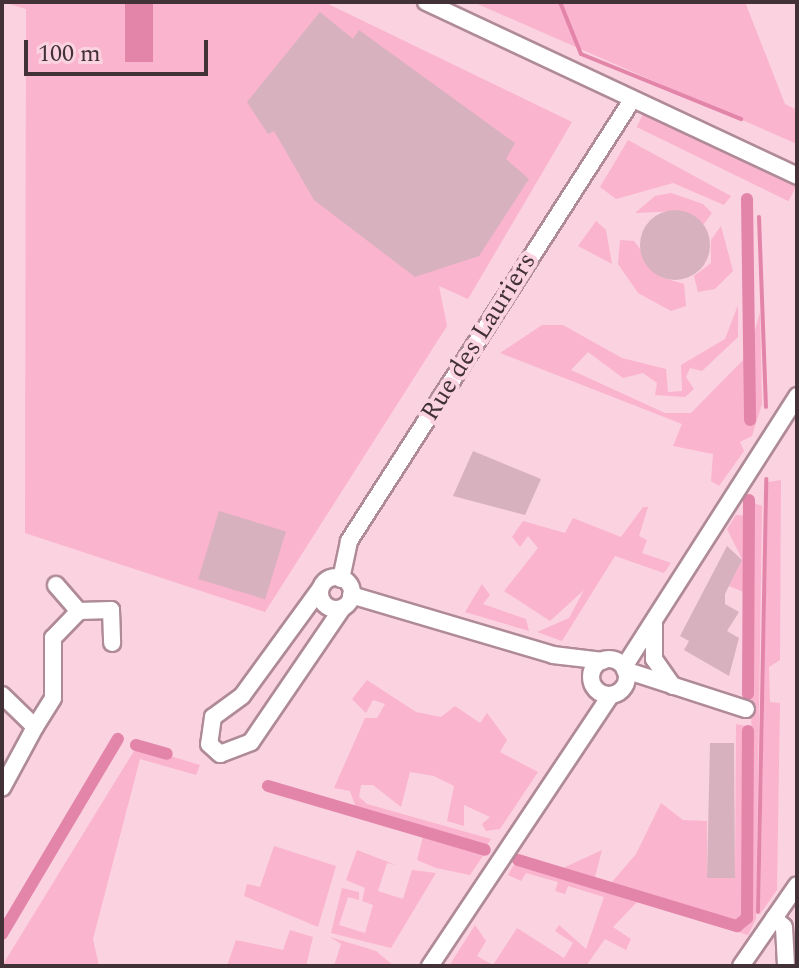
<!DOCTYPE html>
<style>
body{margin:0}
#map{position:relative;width:799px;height:968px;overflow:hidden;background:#fbd2e0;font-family:Spectral,serif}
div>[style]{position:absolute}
.green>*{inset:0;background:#fab4cd;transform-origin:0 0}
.water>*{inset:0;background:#e385a9;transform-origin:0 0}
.stream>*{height:4px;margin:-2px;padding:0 2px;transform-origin:2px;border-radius:2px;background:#e385a9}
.canal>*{height:12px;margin:-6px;padding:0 6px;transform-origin:6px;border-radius:6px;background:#e385a9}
.building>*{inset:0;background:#d8b1be;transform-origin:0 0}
.round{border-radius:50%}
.roads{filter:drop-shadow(2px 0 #af8a97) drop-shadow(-2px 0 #af8a97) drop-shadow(0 2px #af8a97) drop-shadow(0 -2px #af8a97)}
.minor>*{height:16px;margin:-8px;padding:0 8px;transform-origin:8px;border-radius:8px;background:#fff}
.minor>.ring{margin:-8px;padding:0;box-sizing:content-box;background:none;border:16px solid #fff;border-radius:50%}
span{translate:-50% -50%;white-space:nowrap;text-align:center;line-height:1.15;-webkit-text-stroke:8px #fbd2e0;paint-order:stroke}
.street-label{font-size:26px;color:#423237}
.frame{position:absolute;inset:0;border:4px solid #423237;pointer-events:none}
.scale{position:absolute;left:24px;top:40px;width:184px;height:36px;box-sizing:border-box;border:4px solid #423237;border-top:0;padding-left:10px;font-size:24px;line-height:28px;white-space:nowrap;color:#423237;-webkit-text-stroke:6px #fbd2e0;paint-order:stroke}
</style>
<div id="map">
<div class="green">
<div style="clip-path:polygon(2px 2px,324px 2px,572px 122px,468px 299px,439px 286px,447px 326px,265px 612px,25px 533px,26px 9px)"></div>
<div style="clip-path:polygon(473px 2px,745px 2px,785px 104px,797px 110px,797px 144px)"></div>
<div style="left:645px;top:110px;width:169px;height:19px;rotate:26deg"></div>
<div style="clip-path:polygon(628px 140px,731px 196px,724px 205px,673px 183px,616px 199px,600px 187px)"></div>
<div style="clip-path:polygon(671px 193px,703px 204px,712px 213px,703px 225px,680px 211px,635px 213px,655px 196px)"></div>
<div style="clip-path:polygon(596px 221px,606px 230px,612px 264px,578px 246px)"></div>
<div style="clip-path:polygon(721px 226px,733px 271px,715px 289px,698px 292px,694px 276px,711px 263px,711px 240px)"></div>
<div style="clip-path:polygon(620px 240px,634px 241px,661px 277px,684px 284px,686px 306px,671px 311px,638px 293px,618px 264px)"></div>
<div style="clip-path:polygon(738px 305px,738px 337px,702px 371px,690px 368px,686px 377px,694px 389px,685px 397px,655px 395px,657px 383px,643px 373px,623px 378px,588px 352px,571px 370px,665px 413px,691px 413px,748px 355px,760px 312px,762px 404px,752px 436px,740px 442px,744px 451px,719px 486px,711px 481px,713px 454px,673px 446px,682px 424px,500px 353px,542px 325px,563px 325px,622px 358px,666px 369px,668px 392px,682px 391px,681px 365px,725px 339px)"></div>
<div style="clip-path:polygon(781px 480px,780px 660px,769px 667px,770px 702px,780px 703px,777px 890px,760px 914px,768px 482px)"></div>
<div style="clip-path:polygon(754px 503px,762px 506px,756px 919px,748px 935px,637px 902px,613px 927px,631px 939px,626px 950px,605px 939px,586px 966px,449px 966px,475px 925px,486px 941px,477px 956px,493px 965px,517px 928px,564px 958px,573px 943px,555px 931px,559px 925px,586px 949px,604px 897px,568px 886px,565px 894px,555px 891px,558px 882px,526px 873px,521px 881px,508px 875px,516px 861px,736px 927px,749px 919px)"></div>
<div style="clip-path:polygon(643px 507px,648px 507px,639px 536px,647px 540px,642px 553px,671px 563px,664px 573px,615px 556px,562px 641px,537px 632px,569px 618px,584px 590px,550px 621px,504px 591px,538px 548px,528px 536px,520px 547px,512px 537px,523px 521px,565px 533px,573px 518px,621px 537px)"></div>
<div style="clip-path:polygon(736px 515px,747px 516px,746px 593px,729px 586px,742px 559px,727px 529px)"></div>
<div style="clip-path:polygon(482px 584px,490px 595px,483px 604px,526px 619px,529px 631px,465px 612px)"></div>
<div style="clip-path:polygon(367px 680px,416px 712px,441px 717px,455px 706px,480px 723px,487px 713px,507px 740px,500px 752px,538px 772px,500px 829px,486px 831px,482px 824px,490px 817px,464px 805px,464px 826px,447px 821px,454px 786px,434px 776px,410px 772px,401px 807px,373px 785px,361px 785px,359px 797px,367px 804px,491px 839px,486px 847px,356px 808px,350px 791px,334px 788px,365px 718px,377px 718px,385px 704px,373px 700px,366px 713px,352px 699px)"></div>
<div style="clip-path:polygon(736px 724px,746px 726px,744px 917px,736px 923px,519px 858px,563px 868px,602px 850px,595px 877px,612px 882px,636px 854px,661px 803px,683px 820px,707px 821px,707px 878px,735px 878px)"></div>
<div style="clip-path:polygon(137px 746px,200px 765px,196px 775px,140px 759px,93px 939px,99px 966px,2px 966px)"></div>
<div style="clip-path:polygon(424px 833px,478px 849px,485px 853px,470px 875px,436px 868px,417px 860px)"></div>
<div style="clip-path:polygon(274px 846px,336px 866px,318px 927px,244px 896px,247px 884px,260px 887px)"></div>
<div style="clip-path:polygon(357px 850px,396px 865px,387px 863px,378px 891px,403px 899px,412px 870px,436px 873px,391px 948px,331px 933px,342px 888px,359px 892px,359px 900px,348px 897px,339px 925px,365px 933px,373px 905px,362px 901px,365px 888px,346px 880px)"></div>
<div style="clip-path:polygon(290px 930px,313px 937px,306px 966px,227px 966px,236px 940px,283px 950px)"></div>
<div style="clip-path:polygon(330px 937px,376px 951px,394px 966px,334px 966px,341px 944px)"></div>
</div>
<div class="water">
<div style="left:125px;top:2px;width:28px;height:60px"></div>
</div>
<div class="stream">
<div style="left:560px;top:2px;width:56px;rotate:68deg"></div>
<div style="left:581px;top:54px;width:173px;rotate:22.1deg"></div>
<div style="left:759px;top:217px;width:190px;rotate:87.9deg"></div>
<div style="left:758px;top:912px;width:433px;rotate:-88.9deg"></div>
</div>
<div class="canal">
<div style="left:747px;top:199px;width:221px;rotate:89.2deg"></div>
<div style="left:748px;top:694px;width:194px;rotate:-89.7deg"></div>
<div style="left:136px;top:745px;width:32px;rotate:16deg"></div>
<div style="left:268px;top:786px;width:226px;rotate:16.4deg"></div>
<div style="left:518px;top:860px;width:229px;rotate:16.8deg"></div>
<div style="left:737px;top:926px;width:13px;rotate:-39deg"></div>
<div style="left:747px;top:918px;width:187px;rotate:-89.7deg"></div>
<div style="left:2px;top:934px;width:227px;rotate:-59.3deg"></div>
</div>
<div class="building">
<div style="clip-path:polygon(320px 12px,353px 39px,359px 30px,515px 143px,506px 159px,529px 179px,479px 256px,415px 277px,314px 200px,274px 131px,268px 134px,247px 102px)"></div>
<div class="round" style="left:640px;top:210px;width:70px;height:70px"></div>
<div style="clip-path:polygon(473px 451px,541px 479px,525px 515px,453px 496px)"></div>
<div style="left:219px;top:511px;width:70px;height:71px;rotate:17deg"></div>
<div style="clip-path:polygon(727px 546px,742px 560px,725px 594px,725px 604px,739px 612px,727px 631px,739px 638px,729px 676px,684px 650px,689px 641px,680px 636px)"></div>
<div style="clip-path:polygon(710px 743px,734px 743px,735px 878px,707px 878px)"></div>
</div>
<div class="roads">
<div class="minor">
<div style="left:426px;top:2px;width:410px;rotate:25.1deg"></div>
<div class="ring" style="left:320px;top:577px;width:16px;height:16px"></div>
<div style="left:341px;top:579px;width:39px;rotate:-78deg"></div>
<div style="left:349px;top:541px;width:524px;rotate:-57.31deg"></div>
<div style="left:56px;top:585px;width:35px;rotate:49deg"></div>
<div style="left:320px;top:589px;width:132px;rotate:126.1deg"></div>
<div style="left:242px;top:696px;width:36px;rotate:144deg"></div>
<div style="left:213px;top:717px;width:27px;rotate:98deg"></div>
<div style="left:209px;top:744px;width:15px;rotate:42deg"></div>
<div style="left:220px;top:754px;width:33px;rotate:-21deg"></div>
<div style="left:251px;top:742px;width:163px;rotate:-55.7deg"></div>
<div style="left:351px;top:595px;width:211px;rotate:16.5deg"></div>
<div style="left:553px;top:655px;width:50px;rotate:6.8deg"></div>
<div style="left:654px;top:624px;width:35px;rotate:90deg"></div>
<div style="left:654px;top:659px;width:33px;rotate:55deg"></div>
<div class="ring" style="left:591px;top:659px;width:20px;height:20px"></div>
<div style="left:624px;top:667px;width:322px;rotate:-57.4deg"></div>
<div style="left:625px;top:670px;width:127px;rotate:17.9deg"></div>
<div style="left:2px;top:695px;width:46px;rotate:44.1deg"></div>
<div style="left:35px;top:727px;width:69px;rotate:118.4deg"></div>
<div style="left:35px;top:727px;width:34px;rotate:-58deg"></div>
<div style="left:53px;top:698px;width:60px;rotate:-90deg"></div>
<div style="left:53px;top:638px;width:37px;rotate:-46deg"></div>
<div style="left:79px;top:611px;width:32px;rotate:-2deg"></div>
<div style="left:111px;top:610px;width:33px;rotate:88deg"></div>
<div style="left:774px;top:918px;width:13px;rotate:42deg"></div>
<div style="left:784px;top:927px;width:39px;rotate:87deg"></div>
<div style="left:430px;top:966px;width:324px;rotate:-56.3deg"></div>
<div style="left:741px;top:966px;width:98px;rotate:-55.3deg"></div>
</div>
</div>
<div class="street-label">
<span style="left:479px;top:337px;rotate:-58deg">Rue des Lauriers</span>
</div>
<div class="frame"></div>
<div class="scale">100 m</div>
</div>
